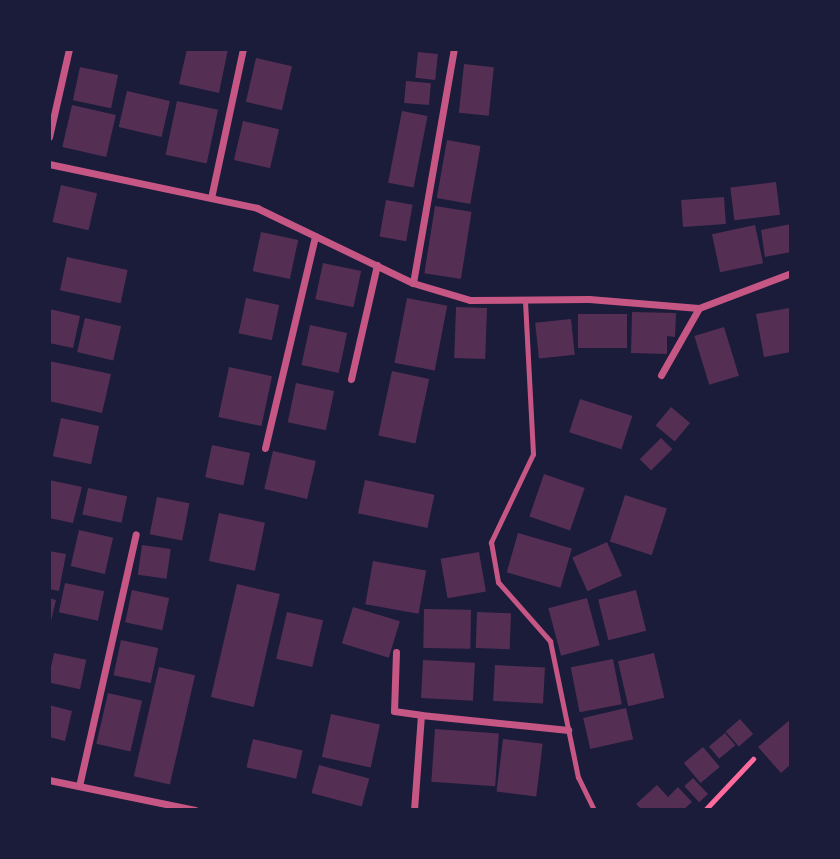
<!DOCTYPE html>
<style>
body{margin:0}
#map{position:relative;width:840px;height:859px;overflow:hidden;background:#1b1b3a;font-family:"Noto Sans",sans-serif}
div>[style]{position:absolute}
.building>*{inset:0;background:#542f53;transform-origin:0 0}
.path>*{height:4.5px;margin:-2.25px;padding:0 2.25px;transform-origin:2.25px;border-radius:2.25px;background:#ff6b9d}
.service>*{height:5px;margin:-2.5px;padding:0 2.5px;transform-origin:2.5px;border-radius:2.5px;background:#c65784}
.minor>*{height:7px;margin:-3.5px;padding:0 3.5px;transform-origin:3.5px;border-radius:3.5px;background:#c65784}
span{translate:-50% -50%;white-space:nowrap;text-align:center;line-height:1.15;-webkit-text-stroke:5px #1b1b3a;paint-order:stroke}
.frame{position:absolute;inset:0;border:51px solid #1b1b3a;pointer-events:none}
</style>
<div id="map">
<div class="building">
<div style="clip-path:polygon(187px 49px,228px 49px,219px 93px,179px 84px)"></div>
<div style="left:418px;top:52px;width:20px;height:26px;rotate:6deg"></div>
<div style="left:256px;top:58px;width:37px;height:45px;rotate:13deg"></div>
<div style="left:464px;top:64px;width:30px;height:49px;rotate:6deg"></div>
<div style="left:80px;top:67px;width:39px;height:34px;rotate:12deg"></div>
<div style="left:406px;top:81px;width:25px;height:22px;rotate:5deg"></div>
<div style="left:127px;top:91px;width:44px;height:37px;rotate:13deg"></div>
<div style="left:177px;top:101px;width:42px;height:55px;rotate:12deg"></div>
<div style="left:72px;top:105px;width:45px;height:43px;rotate:13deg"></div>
<div style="left:402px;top:111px;width:26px;height:73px;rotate:11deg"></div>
<div style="left:243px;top:121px;width:37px;height:40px;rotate:13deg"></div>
<div style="left:447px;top:140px;width:34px;height:59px;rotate:10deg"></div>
<div style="left:776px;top:182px;width:33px;height:46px;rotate:83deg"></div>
<div style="left:61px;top:185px;width:37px;height:38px;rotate:13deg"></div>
<div style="left:724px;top:197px;width:27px;height:43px;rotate:86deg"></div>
<div style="left:386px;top:200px;width:27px;height:37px;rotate:10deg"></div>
<div style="left:435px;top:206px;width:37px;height:68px;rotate:9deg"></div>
<div style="clip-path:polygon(791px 224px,791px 252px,765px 257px,761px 230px)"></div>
<div style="left:755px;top:225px;width:39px;height:44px;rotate:78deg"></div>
<div style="left:261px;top:232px;width:38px;height:40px;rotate:12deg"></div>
<div style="left:67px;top:257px;width:62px;height:34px;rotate:12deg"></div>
<div style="left:323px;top:263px;width:39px;height:37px;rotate:12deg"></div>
<div style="left:246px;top:298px;width:34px;height:36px;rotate:12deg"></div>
<div style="left:407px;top:298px;width:41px;height:66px;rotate:11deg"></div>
<div style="left:456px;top:307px;width:31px;height:51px;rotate:2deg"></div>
<div style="clip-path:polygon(789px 308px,791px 352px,764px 357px,756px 314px)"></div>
<div style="clip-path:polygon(49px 309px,80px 316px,73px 348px,49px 343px)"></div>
<div style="clip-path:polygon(632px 312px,676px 313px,675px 337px,667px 336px,667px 354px,631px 353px)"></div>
<div style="left:578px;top:314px;width:49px;height:34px"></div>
<div style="left:85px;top:318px;width:37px;height:35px;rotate:13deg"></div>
<div style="left:571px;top:319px;width:36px;height:36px;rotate:84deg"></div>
<div style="left:310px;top:325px;width:38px;height:41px;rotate:12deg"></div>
<div style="left:724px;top:327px;width:51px;height:31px;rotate:73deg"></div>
<div style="clip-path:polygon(49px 361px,111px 374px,102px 413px,49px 401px)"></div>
<div style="left:229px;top:367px;width:44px;height:51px;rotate:12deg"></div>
<div style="left:392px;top:371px;width:38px;height:66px;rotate:12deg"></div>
<div style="left:296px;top:383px;width:39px;height:40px;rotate:12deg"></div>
<div style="left:580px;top:399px;width:55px;height:35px;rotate:18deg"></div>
<div style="left:671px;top:407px;width:25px;height:24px;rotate:40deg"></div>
<div style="left:61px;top:418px;width:39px;height:39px;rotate:12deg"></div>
<div style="left:661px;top:438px;width:16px;height:30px;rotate:45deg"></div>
<div style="left:212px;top:445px;width:39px;height:33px;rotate:12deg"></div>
<div style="left:273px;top:451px;width:44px;height:39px;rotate:13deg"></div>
<div style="left:544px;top:474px;width:43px;height:45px;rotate:19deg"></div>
<div style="clip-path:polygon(49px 480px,82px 487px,73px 523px,49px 518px)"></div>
<div style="left:365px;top:480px;width:71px;height:34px;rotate:12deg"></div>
<div style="left:88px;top:488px;width:40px;height:27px;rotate:12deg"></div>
<div style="left:625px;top:495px;width:44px;height:49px;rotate:18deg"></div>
<div style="left:157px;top:497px;width:33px;height:38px;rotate:11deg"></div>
<div style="left:219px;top:513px;width:47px;height:49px;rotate:12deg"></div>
<div style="left:79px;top:530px;width:35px;height:37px;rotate:13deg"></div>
<div style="left:518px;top:533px;width:56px;height:41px;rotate:16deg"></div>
<div style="left:607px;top:542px;width:37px;height:38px;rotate:66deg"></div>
<div style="left:142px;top:545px;width:29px;height:30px;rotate:8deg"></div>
<div style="clip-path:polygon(49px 551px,66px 554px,59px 591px,49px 589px)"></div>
<div style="left:479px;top:552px;width:40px;height:39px;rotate:80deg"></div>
<div style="left:373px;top:561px;width:54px;height:44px;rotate:10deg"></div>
<div style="left:65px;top:583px;width:40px;height:30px;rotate:12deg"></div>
<div style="left:237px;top:584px;width:44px;height:116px;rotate:13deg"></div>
<div style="left:132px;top:590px;width:38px;height:33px;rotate:12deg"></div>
<div style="left:636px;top:590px;width:42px;height:39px;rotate:76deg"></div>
<div style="clip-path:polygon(49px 598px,56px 600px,50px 625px,49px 625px)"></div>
<div style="left:587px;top:598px;width:49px;height:40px;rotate:75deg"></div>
<div style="left:353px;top:607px;width:49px;height:38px;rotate:17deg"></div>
<div style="left:424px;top:609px;width:47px;height:39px;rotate:1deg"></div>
<div style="left:287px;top:612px;width:37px;height:48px;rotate:13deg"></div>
<div style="left:477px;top:612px;width:34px;height:36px;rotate:2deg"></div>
<div style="left:121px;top:640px;width:38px;height:36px;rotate:12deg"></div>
<div style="left:54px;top:653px;width:33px;height:30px;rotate:12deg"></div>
<div style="left:654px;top:653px;width:46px;height:37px;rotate:77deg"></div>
<div style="left:613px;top:659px;width:46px;height:43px;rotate:79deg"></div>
<div style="left:423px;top:660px;width:52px;height:38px;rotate:3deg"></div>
<div style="left:495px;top:665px;width:50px;height:36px;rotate:3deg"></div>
<div style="left:159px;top:667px;width:37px;height:112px;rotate:13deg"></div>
<div style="left:108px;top:693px;width:35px;height:52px;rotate:13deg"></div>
<div style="clip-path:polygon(49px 705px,72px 711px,65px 741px,49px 737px)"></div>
<div style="left:626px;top:708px;width:32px;height:44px;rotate:77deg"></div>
<div style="left:331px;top:714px;width:50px;height:44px;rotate:12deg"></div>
<div style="left:740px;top:719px;width:20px;height:19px;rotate:49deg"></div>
<div style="clip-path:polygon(791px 719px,791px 764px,781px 773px,758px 747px)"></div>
<div style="left:435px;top:729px;width:64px;height:53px;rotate:4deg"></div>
<div style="left:725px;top:733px;width:16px;height:21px;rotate:50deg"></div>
<div style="left:253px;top:739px;width:51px;height:29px;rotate:13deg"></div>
<div style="left:503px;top:739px;width:40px;height:53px;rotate:7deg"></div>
<div style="left:703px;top:747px;width:26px;height:25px;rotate:50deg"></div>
<div style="left:319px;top:765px;width:52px;height:29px;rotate:15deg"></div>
<div style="left:693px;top:778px;width:22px;height:12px;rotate:47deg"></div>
<div style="clip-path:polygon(657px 785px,668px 797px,678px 787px,692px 802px,683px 810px,642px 810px,636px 804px)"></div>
</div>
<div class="path">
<div style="left:705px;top:810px;width:70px;rotate:-46.7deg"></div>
</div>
<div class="service">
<div style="left:525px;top:301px;width:153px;rotate:87deg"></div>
<div style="left:533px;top:454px;width:98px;rotate:115.5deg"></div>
<div style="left:491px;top:542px;width:41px;rotate:80.1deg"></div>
<div style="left:498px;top:582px;width:79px;rotate:48.6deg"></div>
<div style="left:550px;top:641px;width:139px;rotate:78.4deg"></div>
<div style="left:578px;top:777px;width:37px;rotate:64deg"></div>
</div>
<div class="minor">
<div style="left:49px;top:137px;width:90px;rotate:-77.2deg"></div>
<div style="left:49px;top:164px;width:213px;rotate:11.9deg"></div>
<div style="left:257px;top:208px;width:173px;rotate:25.7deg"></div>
<div style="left:413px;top:283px;width:59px;rotate:16.6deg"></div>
<div style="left:470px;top:300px;width:119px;rotate:-0.5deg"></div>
<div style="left:589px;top:299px;width:110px;rotate:4.7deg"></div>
<div style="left:699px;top:308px;width:98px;rotate:-20.8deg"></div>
<div style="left:211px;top:198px;width:152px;rotate:-77.9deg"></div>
<div style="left:413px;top:283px;width:238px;rotate:-80.1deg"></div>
<div style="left:661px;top:375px;width:77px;rotate:-60.4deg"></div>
<div style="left:351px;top:379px;width:117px;rotate:-77.2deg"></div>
<div style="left:265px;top:448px;width:218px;rotate:-76.7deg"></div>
<div style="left:396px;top:652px;width:59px;rotate:91.9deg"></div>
<div style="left:394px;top:711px;width:27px;rotate:8deg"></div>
<div style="left:49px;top:780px;width:149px;rotate:11.6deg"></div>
<div style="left:79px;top:786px;width:258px;rotate:-77.3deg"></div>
<div style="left:414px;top:810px;width:95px;rotate:-85.8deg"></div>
<div style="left:421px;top:715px;width:148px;rotate:5.8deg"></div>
</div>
<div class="frame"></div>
</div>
